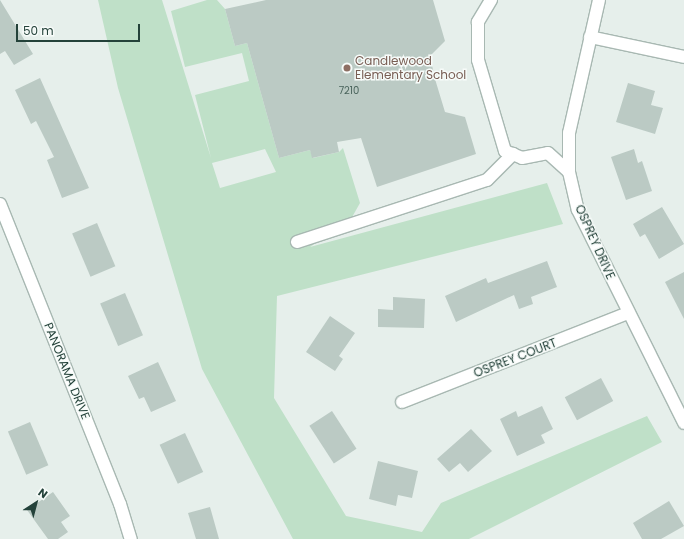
<!DOCTYPE html>
<style>
body{margin:0}
#map{position:relative;width:684px;height:539px;overflow:hidden;background:#e6efeb;font-family:Poppins,sans-serif}
div>[style]{position:absolute}
.green>*{inset:0;background:#bfe0c8}
.building>*{inset:0;background:#bbcac4;transform-origin:0 0}
.roads{filter:drop-shadow(1px 0 #a8b8b2) drop-shadow(-1px 0 #a8b8b2) drop-shadow(0 1px #a8b8b2) drop-shadow(0 -1px #a8b8b2)}
.minor>*{height:12px;margin:-6px;padding:0 6px;transform-origin:6px;border-radius:6px;background:#fff}
.dots>*{width:11px;height:11px;translate:-50% -50%;box-sizing:border-box;border:2px solid #f7fbf9;border-radius:50%}
span{translate:-50% -50%;white-space:nowrap;text-align:center;line-height:1.15;-webkit-text-stroke:3px #f7fbf9;paint-order:stroke}
.number-label{font-size:10px;color:#4a645c}
.number-label span{-webkit-text-stroke-width:0}
.education-label{font-size:12px;color:#785e54}
.left{translate:0 -50%;text-align:left}
.street-label{font-size:12px;color:#24423a}
.north{position:absolute;left:16px;top:483px;width:40px;height:40px;-webkit-text-stroke:3px #f7fbf9;paint-order:stroke;rotate:36deg;font-size:11px;font-weight:700;line-height:16px;text-align:center;color:#24423a}
.north::after{content:'';display:block;margin:auto;width:14px;height:18px;background:#24423a;clip-path:polygon(50% 0,100% 100%,50% 72%,0 100%)}
.scale{position:absolute;left:16px;top:24px;width:124px;height:18px;box-sizing:border-box;border:2px solid #24423a;border-top:0;padding-left:5px;font-size:12px;line-height:14px;white-space:nowrap;color:#24423a;-webkit-text-stroke:3px #f7fbf9;paint-order:stroke}
</style>
<div id="map">
<div class="green">
<div style="clip-path:polygon(evenodd,98px 0,162px 0,211px 158px,195px 95px,249px 81px,242px 53px,185px 67px,171px 11px,207px 0,217px 0,225px 9px,235px 46px,247px 43px,279px 158px,310px 150px,313px 158px,339px 152px,343px 148px,360px 203px,351px 219px,310px 247px,547px 183px,563px 224px,277px 296px,274px 398px,346px 516px,422px 532px,441px 503px,647px 416px,662px 442px,469px 539px,293px 539px,202px 369px,118px 88px,98px 0,265px 149px,276px 172px,220px 188px,212px 163px,265px 149px)"></div>
</div>
<div class="building">
<div style="clip-path:polygon(0 0,33px 54px,14px 65px,5px 51px,0 54px)"></div>
<div style="clip-path:polygon(266px 0,433px 0,445px 41px,430px 56px,435px 79px,445px 112px,465px 117px,476px 154px,377px 187px,361px 138px,337px 142px,339px 152px,312px 158px,310px 150px,279px 158px,247px 43px,235px 46px,225px 9px)"></div>
<div style="clip-path:polygon(40px 78px,89px 188px,62px 198px,47px 160px,54px 157px,36px 121px,31px 124px,15px 90px)"></div>
<div style="clip-path:polygon(628px 83px,655px 91px,651px 105px,663px 108px,655px 134px,616px 122px)"></div>
<div style="clip-path:polygon(634px 149px,638px 163px,642px 161px,652px 191px,626px 200px,611px 157px)"></div>
<div style="clip-path:polygon(662px 207px,684px 244px,659px 259px,645px 234px,640px 237px,633px 224px)"></div>
<div style="left:97px;top:223px;width:47px;height:27px;rotate:67deg"></div>
<div style="clip-path:polygon(547px 261px,557px 287px,531px 297px,533px 304px,519px 309px,514px 295px,456px 322px,445px 296px,486px 278px,488px 283px)"></div>
<div style="clip-path:polygon(684px 272px,684px 319px,665px 282px)"></div>
<div style="left:125px;top:293px;width:46px;height:27px;rotate:67deg"></div>
<div style="clip-path:polygon(393px 297px,425px 299px,424px 328px,378px 327px,378px 309px,393px 310px)"></div>
<div style="clip-path:polygon(330px 316px,355px 333px,339px 356px,343px 359px,335px 371px,306px 352px)"></div>
<div style="clip-path:polygon(158px 362px,176px 401px,151px 412px,144px 397px,139px 399px,128px 376px)"></div>
<div style="left:601px;top:378px;width:26px;height:41px;rotate:62deg"></div>
<div style="clip-path:polygon(542px 406px,553px 429px,541px 435px,545px 443px,517px 456px,500px 419px,516px 411px,518px 417px)"></div>
<div style="left:332px;top:411px;width:45px;height:27px;rotate:57deg"></div>
<div style="left:30px;top:422px;width:47px;height:24px;rotate:67deg"></div>
<div style="clip-path:polygon(471px 429px,492px 451px,468px 472px,460px 463px,449px 472px,437px 459px)"></div>
<div style="left:185px;top:433px;width:43px;height:28px;rotate:65deg"></div>
<div style="clip-path:polygon(378px 461px,418px 471px,412px 498px,398px 495px,396px 506px,369px 499px)"></div>
<div style="clip-path:polygon(53px 492px,70px 516px,61px 522px,68px 532px,58px 539px,48px 539px,27px 510px)"></div>
<div style="clip-path:polygon(669px 501px,684px 526px,661px 539px,642px 539px,633px 523px)"></div>
<div style="clip-path:polygon(210px 507px,219px 539px,196px 539px,188px 513px)"></div>
</div>
<div class="roads">
<div class="minor">
<div style="left:491px;top:0;width:26px;rotate:121deg"></div>
<div style="left:478px;top:22px;width:38px;rotate:90deg"></div>
<div style="left:478px;top:60px;width:95px;rotate:73.5deg"></div>
<div style="left:505px;top:151px;width:18px;rotate:22deg"></div>
<div style="left:522px;top:158px;width:26px;rotate:-11deg"></div>
<div style="left:548px;top:153px;width:28px;rotate:42deg"></div>
<div style="left:599px;top:0;width:136px;rotate:102.7deg"></div>
<div style="left:569px;top:133px;width:39px;rotate:90deg"></div>
<div style="left:569px;top:172px;width:39px;rotate:77deg"></div>
<div style="left:578px;top:210px;width:238px;rotate:63.5deg"></div>
<div style="left:590px;top:37px;width:96px;rotate:12deg"></div>
<div style="left:0;top:204px;width:323px;rotate:68.2deg"></div>
<div style="left:120px;top:504px;width:37px;rotate:73deg"></div>
<div style="left:297px;top:242px;width:200px;rotate:-18.1deg"></div>
<div style="left:487px;top:180px;width:37px;rotate:-45deg"></div>
<div style="left:402px;top:402px;width:243px;rotate:-21.5deg"></div>
</div>
</div>
<div class="dots">
<div style="left:347px;top:68px;background:#8d6e63"></div>
</div>
<div class="number-label">
<span style="left:349px;top:91px">7210</span>
</div>
<div class="education-label">
<span class="left" style="left:355px;top:68px">Candlewood<br>Elementary School</span>
</div>
<div class="street-label">
<span style="left:595px;top:242px;rotate:66deg">OSPREY DRIVE</span>
<span style="left:515px;top:358px;rotate:-21deg">OSPREY COURT</span>
<span style="left:67px;top:371px;rotate:68deg">PANORAMA DRIVE</span>
</div>
<div class="north">N</div>
<div class="scale">50 m</div>
</div>
